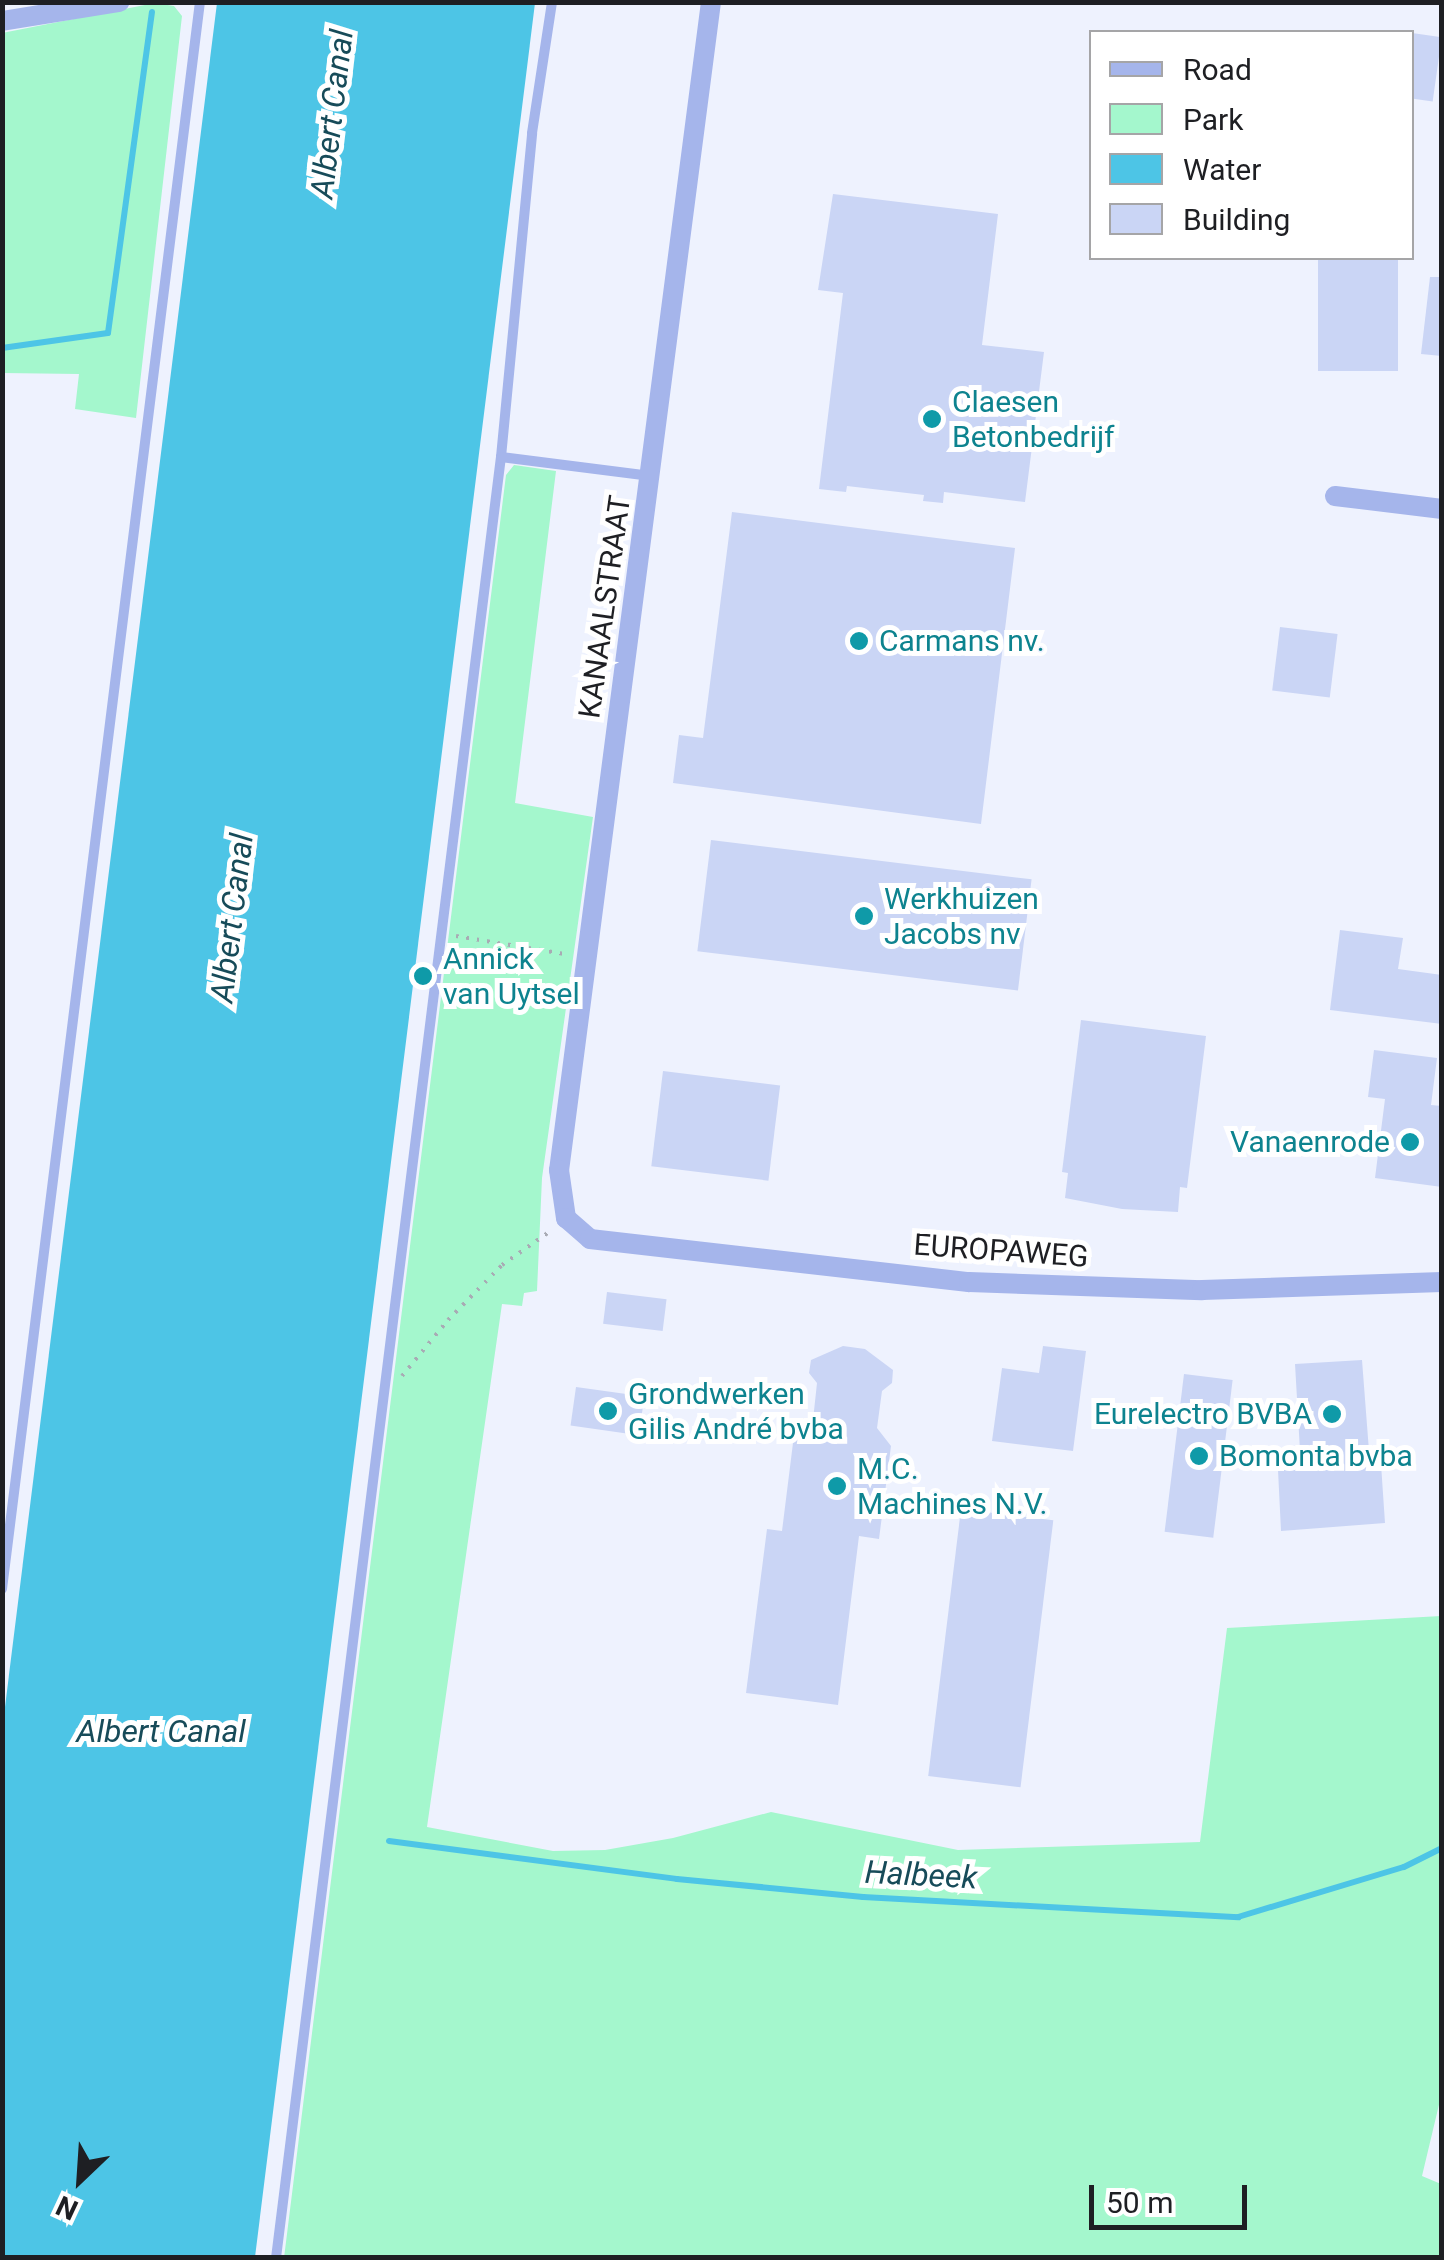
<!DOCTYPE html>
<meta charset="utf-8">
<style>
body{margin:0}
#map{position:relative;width:1444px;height:2260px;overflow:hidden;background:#eef2fe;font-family:Roboto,sans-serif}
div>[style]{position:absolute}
.green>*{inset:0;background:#a4f7cd}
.water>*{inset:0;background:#4dc5e6}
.stream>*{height:6px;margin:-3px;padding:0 3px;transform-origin:3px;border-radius:3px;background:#4dc5e6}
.building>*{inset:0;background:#cad5f5;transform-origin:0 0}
.path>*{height:4px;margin-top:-2px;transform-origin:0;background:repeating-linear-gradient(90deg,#a8abb4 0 2.5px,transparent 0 10.5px)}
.service>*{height:10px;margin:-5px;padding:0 5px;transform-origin:5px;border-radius:5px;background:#a5b5eb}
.minor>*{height:20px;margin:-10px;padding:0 10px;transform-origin:10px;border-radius:10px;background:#a5b5eb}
.dots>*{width:28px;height:28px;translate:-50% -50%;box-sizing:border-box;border:5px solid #fff;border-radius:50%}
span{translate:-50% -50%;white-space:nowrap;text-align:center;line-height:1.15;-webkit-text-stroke:10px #fff;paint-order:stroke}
.culture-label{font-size:30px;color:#0d838f}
.left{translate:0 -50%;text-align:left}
.right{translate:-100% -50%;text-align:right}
.street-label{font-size:30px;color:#1e1f23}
.water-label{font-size:32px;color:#174b59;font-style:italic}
.frame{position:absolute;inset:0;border:5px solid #1e1f23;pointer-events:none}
.legend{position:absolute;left:1089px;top:30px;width:325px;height:230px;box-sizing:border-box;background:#fff;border:2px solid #a5a5a7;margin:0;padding:12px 18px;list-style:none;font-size:30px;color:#1e1f23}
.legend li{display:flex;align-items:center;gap:20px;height:50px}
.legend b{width:50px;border:2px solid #a5a5a7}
.north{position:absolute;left:30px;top:2130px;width:100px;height:100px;-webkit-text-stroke:8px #fff;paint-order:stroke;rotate:205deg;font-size:28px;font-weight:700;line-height:40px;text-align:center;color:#1e1f23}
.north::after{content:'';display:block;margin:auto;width:35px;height:45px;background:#1e1f23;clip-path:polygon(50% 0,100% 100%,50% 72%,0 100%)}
.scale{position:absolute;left:1089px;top:2185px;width:158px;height:45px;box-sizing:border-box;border:5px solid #1e1f23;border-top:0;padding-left:12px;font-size:30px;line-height:35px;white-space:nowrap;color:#1e1f23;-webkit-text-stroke:8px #fff;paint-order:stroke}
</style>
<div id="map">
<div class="green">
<div style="clip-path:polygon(155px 3px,174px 6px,182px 16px,136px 418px,75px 409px,79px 374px,3px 373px,2px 33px)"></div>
<div style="clip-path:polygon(514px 465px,556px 471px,515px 803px,593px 817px,542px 1178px,537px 1291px,524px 1293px,522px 1306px,502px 1304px,427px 1827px,553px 1851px,605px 1850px,673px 1838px,771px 1812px,958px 1850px,1200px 1842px,1227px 1628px,1441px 1616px,1442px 2092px,1422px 2176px,1441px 2184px,1441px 2257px,284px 2258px,506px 475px)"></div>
</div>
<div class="water">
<div style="clip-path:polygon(217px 3px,535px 3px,255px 2257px,3px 2257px,3px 1723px)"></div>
</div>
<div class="stream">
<div style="left:2px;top:348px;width:107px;rotate:-8.1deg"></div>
<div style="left:108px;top:333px;width:324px;rotate:-82.2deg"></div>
<div style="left:389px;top:1841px;width:290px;rotate:7.5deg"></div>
<div style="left:677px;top:1879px;width:187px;rotate:5.5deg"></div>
<div style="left:863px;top:1897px;width:376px;rotate:3.1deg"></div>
<div style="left:1238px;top:1917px;width:173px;rotate:-16.8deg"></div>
<div style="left:1404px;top:1867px;width:42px;rotate:-26.6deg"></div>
</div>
<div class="building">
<div style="left:1412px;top:33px;width:30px;height:65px;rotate:8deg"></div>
<div style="clip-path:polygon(833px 194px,998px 214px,982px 345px,1044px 352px,1025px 502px,944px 492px,943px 503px,923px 501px,924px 495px,847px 486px,846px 492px,819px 489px,843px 293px,818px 290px)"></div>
<div style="left:1318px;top:258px;width:80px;height:113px"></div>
<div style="clip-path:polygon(1430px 277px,1442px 277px,1442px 356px,1421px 354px)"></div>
<div style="clip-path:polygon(732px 512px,1015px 548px,981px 824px,673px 783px,679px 735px,703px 738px)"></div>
<div style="left:1280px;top:627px;width:58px;height:64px;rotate:7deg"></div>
<div style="left:711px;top:840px;width:323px;height:112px;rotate:7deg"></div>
<div style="clip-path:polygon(1340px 930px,1403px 938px,1398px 969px,1442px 975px,1442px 1024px,1330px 1010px)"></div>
<div style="clip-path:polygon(1081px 1020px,1206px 1036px,1187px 1188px,1180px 1187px,1178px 1212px,1122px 1209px,1065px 1198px,1068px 1173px,1062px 1172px)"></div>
<div style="clip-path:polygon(1374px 1050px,1437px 1058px,1431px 1105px,1442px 1106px,1442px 1187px,1375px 1178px,1385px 1099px,1368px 1097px)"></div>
<div style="left:663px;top:1071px;width:118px;height:96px;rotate:7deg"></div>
<div style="left:607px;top:1292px;width:60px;height:32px;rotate:7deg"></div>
<div style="clip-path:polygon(843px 1346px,865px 1349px,893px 1370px,892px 1383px,882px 1391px,877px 1428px,891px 1446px,879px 1539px,859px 1536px,838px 1705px,746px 1693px,767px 1529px,782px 1531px,794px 1435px,813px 1420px,817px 1383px,809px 1373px,811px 1360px)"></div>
<div style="clip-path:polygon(1043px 1346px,1086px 1351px,1073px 1451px,992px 1441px,1002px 1368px,1039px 1373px)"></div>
<div style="clip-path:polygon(1362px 1360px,1370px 1464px,1381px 1464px,1385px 1523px,1281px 1531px,1278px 1470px,1301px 1468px,1295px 1364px)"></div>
<div style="left:1184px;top:1374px;width:49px;height:159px;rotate:7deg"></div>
<div style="left:576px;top:1387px;width:69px;height:39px;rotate:8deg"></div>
<div style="left:961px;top:1509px;width:93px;height:269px;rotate:7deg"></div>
</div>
<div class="path">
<div style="left:456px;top:936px;width:110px;rotate:9.4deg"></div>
<div style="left:402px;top:1376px;width:72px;rotate:-50.6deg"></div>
<div style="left:448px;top:1320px;width:77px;rotate:-45.5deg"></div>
<div style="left:502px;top:1265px;width:61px;rotate:-35deg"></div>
</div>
<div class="service">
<div style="left:501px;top:457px;width:325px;rotate:-84.5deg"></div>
<div style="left:532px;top:133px;width:133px;rotate:-81.3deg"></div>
<div style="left:2px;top:1589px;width:1599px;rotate:-82.89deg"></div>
<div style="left:276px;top:2258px;width:1815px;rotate:-82.88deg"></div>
<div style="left:501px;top:457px;width:151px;rotate:7.2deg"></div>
</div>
<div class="minor">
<div style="left:711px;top:2px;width:1178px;rotate:97.41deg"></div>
<div style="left:559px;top:1170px;width:49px;rotate:81.7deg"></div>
<div style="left:566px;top:1218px;width:32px;rotate:41deg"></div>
<div style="left:590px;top:1239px;width:381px;rotate:6.5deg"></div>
<div style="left:969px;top:1282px;width:233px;rotate:2deg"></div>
<div style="left:1202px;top:1290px;width:240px;rotate:-1.9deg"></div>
<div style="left:2px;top:21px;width:119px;rotate:-9.2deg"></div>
<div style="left:1335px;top:496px;width:108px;rotate:6.9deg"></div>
</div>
<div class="dots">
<div style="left:932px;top:419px;background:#0f9aa8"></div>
<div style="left:859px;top:641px;background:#0f9aa8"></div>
<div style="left:864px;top:916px;background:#0f9aa8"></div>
<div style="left:423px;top:976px;background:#0f9aa8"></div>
<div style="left:1410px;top:1142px;background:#0f9aa8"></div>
<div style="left:608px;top:1411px;background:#0f9aa8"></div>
<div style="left:1332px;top:1414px;background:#0f9aa8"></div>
<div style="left:1199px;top:1456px;background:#0f9aa8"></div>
<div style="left:837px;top:1486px;background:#0f9aa8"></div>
</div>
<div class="culture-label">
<span class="left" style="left:952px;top:419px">Claesen<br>Betonbedrijf</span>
<span class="left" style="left:879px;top:641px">Carmans nv.</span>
<span class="left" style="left:884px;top:916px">Werkhuizen<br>Jacobs nv</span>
<span class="left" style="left:443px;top:976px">Annick<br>van Uytsel</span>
<span class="right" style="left:1390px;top:1142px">Vanaenrode</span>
<span class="left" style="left:628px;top:1411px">Grondwerken<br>Gilis André bvba</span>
<span class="right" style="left:1312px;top:1414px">Eurelectro BVBA</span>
<span class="left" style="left:1219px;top:1456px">Bomonta bvba</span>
<span class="left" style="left:857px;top:1486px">M.C.<br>Machines N.V.</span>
</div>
<div class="street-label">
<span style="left:605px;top:607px;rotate:-82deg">KANAALSTRAAT</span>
<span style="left:1001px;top:1251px;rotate:4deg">EUROPAWEG</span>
</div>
<div class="water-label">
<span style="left:332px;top:114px;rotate:-83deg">Albert Canal</span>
<span style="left:232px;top:918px;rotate:-83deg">Albert Canal</span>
<span style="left:161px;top:1731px">Albert Canal</span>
<span style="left:921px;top:1875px;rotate:3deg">Halbeek</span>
</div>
<div class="frame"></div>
<ul class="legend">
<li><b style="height:12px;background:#a5b5eb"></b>Road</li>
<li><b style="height:28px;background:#a4f7cd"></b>Park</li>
<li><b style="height:28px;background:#4dc5e6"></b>Water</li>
<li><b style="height:28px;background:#cad5f5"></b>Building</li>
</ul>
<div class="north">N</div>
<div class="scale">50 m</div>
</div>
